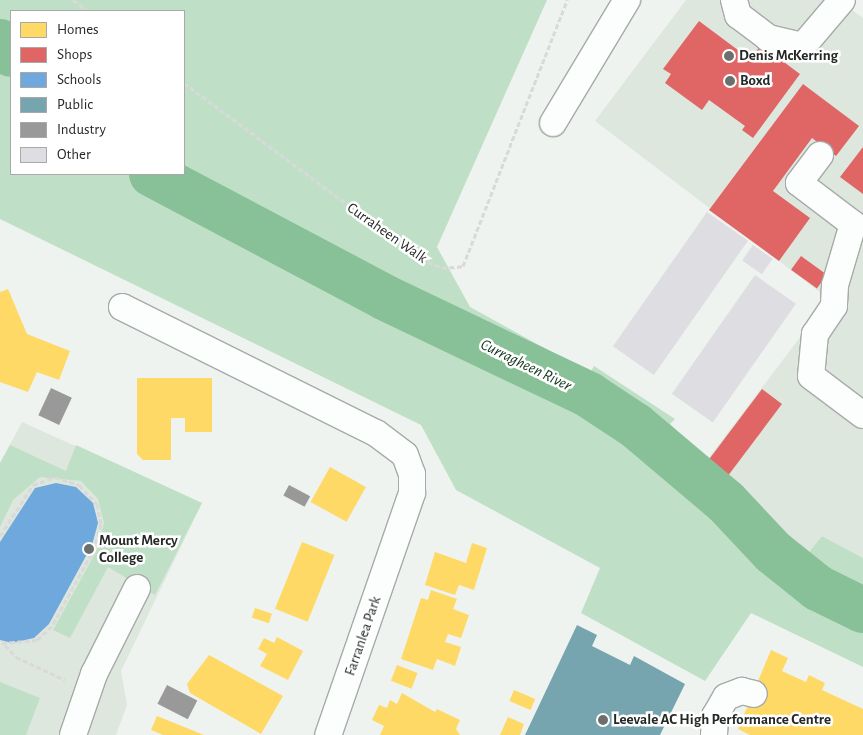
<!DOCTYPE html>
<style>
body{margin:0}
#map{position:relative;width:863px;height:735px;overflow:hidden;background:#eef3ef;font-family:"Alegreya Sans",sans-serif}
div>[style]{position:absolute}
.built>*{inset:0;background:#dde7de}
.green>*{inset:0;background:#bfe0c6}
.homes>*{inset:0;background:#ffd966;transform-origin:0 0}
.shops>*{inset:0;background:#e06666;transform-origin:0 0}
.schools>*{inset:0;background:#6fa8dc}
.public>*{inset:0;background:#76a5af}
.industry>*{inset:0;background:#999;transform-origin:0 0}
.river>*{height:46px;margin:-23px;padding:0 23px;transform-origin:23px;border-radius:23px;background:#88c197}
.building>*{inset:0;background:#dedee2;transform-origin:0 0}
.path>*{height:3px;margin-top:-1.5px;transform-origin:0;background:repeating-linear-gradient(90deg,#d8d9d8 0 5px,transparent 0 7.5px)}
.roads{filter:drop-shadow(1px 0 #a7aaa8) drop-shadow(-1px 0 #a7aaa8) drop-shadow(0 1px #a7aaa8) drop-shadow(0 -1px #a7aaa8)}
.minor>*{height:26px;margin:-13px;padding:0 13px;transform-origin:13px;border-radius:13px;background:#fcfdfd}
.dots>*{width:14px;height:14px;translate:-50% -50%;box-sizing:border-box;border:2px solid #fff;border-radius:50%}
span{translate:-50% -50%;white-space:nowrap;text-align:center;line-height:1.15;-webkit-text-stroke:5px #fff;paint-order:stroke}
.poi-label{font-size:15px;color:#252926;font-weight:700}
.left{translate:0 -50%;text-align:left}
.street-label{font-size:15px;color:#252926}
.water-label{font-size:16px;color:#11331b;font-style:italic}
.legend{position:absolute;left:10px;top:10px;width:175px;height:165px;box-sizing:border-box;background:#fff;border:1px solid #a8a9a8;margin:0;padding:6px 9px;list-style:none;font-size:15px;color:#252926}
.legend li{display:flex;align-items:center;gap:10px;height:25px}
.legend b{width:25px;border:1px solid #a8a9a8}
</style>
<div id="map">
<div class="built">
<div style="clip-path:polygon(686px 0,838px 0,863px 18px,863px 558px,822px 536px,807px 557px,707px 460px,829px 299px,595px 121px)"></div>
<div style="clip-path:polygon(22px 422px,202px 503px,121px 671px,127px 705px,116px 735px,0 735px,0 463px)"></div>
</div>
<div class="green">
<div style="clip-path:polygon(evenodd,0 0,547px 0,437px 247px,470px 307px,590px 373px,594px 366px,675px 419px,670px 424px,806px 556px,822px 536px,863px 558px,863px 667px,751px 613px,705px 681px,581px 613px,600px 568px,456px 490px,421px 425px,0 219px,0 0,11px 11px,184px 11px,184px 174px,11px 174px,11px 11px)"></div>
<div style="clip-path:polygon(10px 445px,66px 471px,76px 445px,202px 503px,155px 595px,108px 567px,70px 638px,53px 630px,98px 548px,104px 523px,98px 499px,81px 481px,40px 477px,13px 500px,0 527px,0 463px)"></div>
<div style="clip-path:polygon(0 682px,40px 698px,26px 735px,0 735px)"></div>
</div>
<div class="homes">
<div style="clip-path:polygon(8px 289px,27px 334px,70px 351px,59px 380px,37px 372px,28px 392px,0 382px,0 292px)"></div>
<div style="clip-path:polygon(137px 378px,212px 378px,212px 432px,185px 432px,185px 418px,171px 418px,171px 460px,143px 460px,137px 454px)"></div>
<div style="left:330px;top:467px;width:41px;height:40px;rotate:29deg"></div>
<div style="left:302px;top:542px;width:35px;height:72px;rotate:22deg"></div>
<div style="clip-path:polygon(472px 543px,487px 548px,474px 590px,459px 585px,455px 595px,425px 585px,435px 552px,466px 563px)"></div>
<div style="clip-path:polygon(431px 590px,457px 599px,453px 609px,469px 615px,461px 638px,448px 634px,445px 642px,461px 647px,455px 666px,437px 659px,433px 670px,401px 659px,421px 598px,428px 600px)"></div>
<div style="left:255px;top:608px;width:18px;height:10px;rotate:19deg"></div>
<div style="clip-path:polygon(277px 637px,303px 651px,288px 680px,260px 666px,267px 654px,258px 649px,264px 638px,274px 643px)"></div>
<div style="clip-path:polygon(771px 650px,788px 658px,782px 671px,806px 682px,809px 675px,825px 683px,822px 690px,863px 709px,863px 735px,750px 735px,738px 729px)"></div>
<div style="clip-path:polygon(209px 655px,283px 696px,261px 734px,190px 693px,187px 684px)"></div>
<div style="left:397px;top:665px;width:22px;height:17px;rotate:21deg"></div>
<div style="left:514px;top:690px;width:23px;height:12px;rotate:23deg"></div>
<div style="clip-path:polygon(402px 693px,435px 712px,437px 709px,460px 720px,456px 729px,460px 735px,380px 735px,384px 726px,372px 720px,379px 705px,387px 708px,390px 700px,397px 704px)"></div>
<div style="clip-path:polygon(157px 716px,204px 735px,163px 735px,151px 730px)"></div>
<div style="clip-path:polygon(508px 717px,524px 724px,520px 735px,500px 735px)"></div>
</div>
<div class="shops">
<div style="clip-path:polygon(699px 21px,750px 59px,761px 45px,800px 74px,753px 138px,742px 130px,745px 126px,709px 100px,702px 110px,665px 83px,671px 74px,663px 69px)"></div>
<div style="clip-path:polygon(803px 84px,859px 126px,836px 156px,812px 138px,773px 191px,810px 218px,779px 261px,709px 210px)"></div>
<div style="clip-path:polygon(863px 147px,863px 194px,840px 177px)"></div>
<div style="left:801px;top:256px;width:32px;height:17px;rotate:36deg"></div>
<div style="left:762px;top:389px;width:25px;height:90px;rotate:37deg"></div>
</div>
<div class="schools">
<div style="clip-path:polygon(56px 483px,76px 487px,93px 503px,98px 523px,92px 545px,49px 624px,34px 638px,12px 643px,0 640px,0 542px,35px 488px)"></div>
</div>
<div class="public">
<div style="clip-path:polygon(577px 625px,597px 635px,592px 646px,630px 665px,634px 656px,685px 684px,660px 735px,525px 735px)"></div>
</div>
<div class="industry">
<div style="left:51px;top:388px;width:23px;height:30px;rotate:25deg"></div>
<div style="left:289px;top:485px;width:24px;height:12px;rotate:28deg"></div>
<div style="left:167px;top:685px;width:34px;height:21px;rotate:27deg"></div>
</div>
<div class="river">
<div style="left:0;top:42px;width:16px;rotate:47deg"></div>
<div style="left:152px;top:174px;width:265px;rotate:27.9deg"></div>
<div style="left:386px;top:298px;width:225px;rotate:25.5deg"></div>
<div style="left:589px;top:395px;width:56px;rotate:33.4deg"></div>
<div style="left:636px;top:426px;width:118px;rotate:40.2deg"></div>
<div style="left:726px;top:502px;width:69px;rotate:46.8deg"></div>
<div style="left:773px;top:552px;width:58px;rotate:38.7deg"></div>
<div style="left:818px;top:588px;width:50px;rotate:26.1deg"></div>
</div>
<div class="building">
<div style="left:707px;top:212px;width:50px;height:164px;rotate:35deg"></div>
<div style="left:753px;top:245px;width:24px;height:19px;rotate:35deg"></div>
<div style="left:755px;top:275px;width:50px;height:145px;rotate:35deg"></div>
</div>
<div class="path">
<div style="left:73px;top:0;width:19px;rotate:36deg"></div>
<div style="left:184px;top:83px;width:295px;rotate:36.6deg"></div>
<div style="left:421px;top:259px;width:23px;rotate:23deg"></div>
<div style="left:442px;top:268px;width:21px;rotate:-5deg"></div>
<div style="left:463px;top:266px;width:286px;rotate:-68.6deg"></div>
<div style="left:0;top:536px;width:61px;rotate:-57.1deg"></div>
<div style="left:33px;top:485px;width:23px;rotate:-20deg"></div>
<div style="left:55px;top:477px;width:25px;rotate:18deg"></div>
<div style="left:79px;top:485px;width:26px;rotate:47deg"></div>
<div style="left:97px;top:504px;width:20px;rotate:79deg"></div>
<div style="left:101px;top:524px;width:24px;rotate:105deg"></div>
<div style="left:95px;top:547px;width:90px;rotate:118.6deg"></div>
<div style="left:52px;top:626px;width:21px;rotate:137deg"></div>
<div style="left:37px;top:640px;width:37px;rotate:175deg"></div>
<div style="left:5px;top:645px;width:16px;rotate:47deg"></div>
<div style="left:16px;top:657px;width:54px;rotate:25.1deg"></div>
</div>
<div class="roads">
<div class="minor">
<div style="left:734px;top:0;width:16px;rotate:75deg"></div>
<div style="left:738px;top:15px;width:38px;rotate:37deg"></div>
<div style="left:768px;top:38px;width:36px;rotate:13deg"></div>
<div style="left:803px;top:46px;width:60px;rotate:-49.7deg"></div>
<div style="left:553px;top:123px;width:144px;rotate:-59deg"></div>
<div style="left:820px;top:155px;width:35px;rotate:127deg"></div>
<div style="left:799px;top:183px;width:68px;rotate:37.2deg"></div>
<div style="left:853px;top:224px;width:64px;rotate:106.4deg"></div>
<div style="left:835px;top:285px;width:21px;rotate:93deg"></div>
<div style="left:834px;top:306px;width:34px;rotate:124deg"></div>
<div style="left:815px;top:334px;width:42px;rotate:95.4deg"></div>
<div style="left:811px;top:376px;width:65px;rotate:36.9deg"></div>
<div style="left:122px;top:307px;width:284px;rotate:26.4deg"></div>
<div style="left:376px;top:433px;width:36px;rotate:37deg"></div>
<div style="left:405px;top:455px;width:20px;rotate:70deg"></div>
<div style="left:412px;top:474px;width:19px;rotate:90deg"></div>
<div style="left:412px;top:493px;width:256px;rotate:109.1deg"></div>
<div style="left:73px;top:735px;width:65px;rotate:-71deg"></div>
<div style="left:94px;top:674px;width:96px;rotate:-63.4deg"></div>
<div style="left:714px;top:735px;width:19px;rotate:-87deg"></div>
<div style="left:715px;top:716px;width:22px;rotate:-60deg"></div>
<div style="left:726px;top:697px;width:17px;rotate:-21deg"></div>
<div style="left:742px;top:691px;width:12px;rotate:14deg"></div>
</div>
</div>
<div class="dots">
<div style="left:729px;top:56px;background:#6b706c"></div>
<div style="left:730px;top:81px;background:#6b706c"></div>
<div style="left:89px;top:549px;background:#6b706c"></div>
<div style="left:603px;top:720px;background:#6b706c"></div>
</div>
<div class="poi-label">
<span class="left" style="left:739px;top:56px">Denis McKerring</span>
<span class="left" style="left:740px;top:81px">Boxd</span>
<span class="left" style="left:99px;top:549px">Mount Mercy<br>College</span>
<span class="left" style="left:613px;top:720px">Leevale AC High Performance Centre</span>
</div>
<div class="street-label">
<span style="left:387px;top:233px;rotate:35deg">Curraheen Walk</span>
<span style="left:363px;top:636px;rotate:-71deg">Farranlea Park</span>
</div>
<div class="water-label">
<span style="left:526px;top:365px;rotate:26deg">Curragheen River</span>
</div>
<ul class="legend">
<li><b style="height:14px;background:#ffd966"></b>Homes</li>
<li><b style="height:14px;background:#e06666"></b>Shops</li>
<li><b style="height:14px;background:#6fa8dc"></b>Schools</li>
<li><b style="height:14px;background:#76a5af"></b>Public</li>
<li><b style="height:14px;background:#999"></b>Industry</li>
<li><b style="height:14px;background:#dedee2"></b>Other</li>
</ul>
</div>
